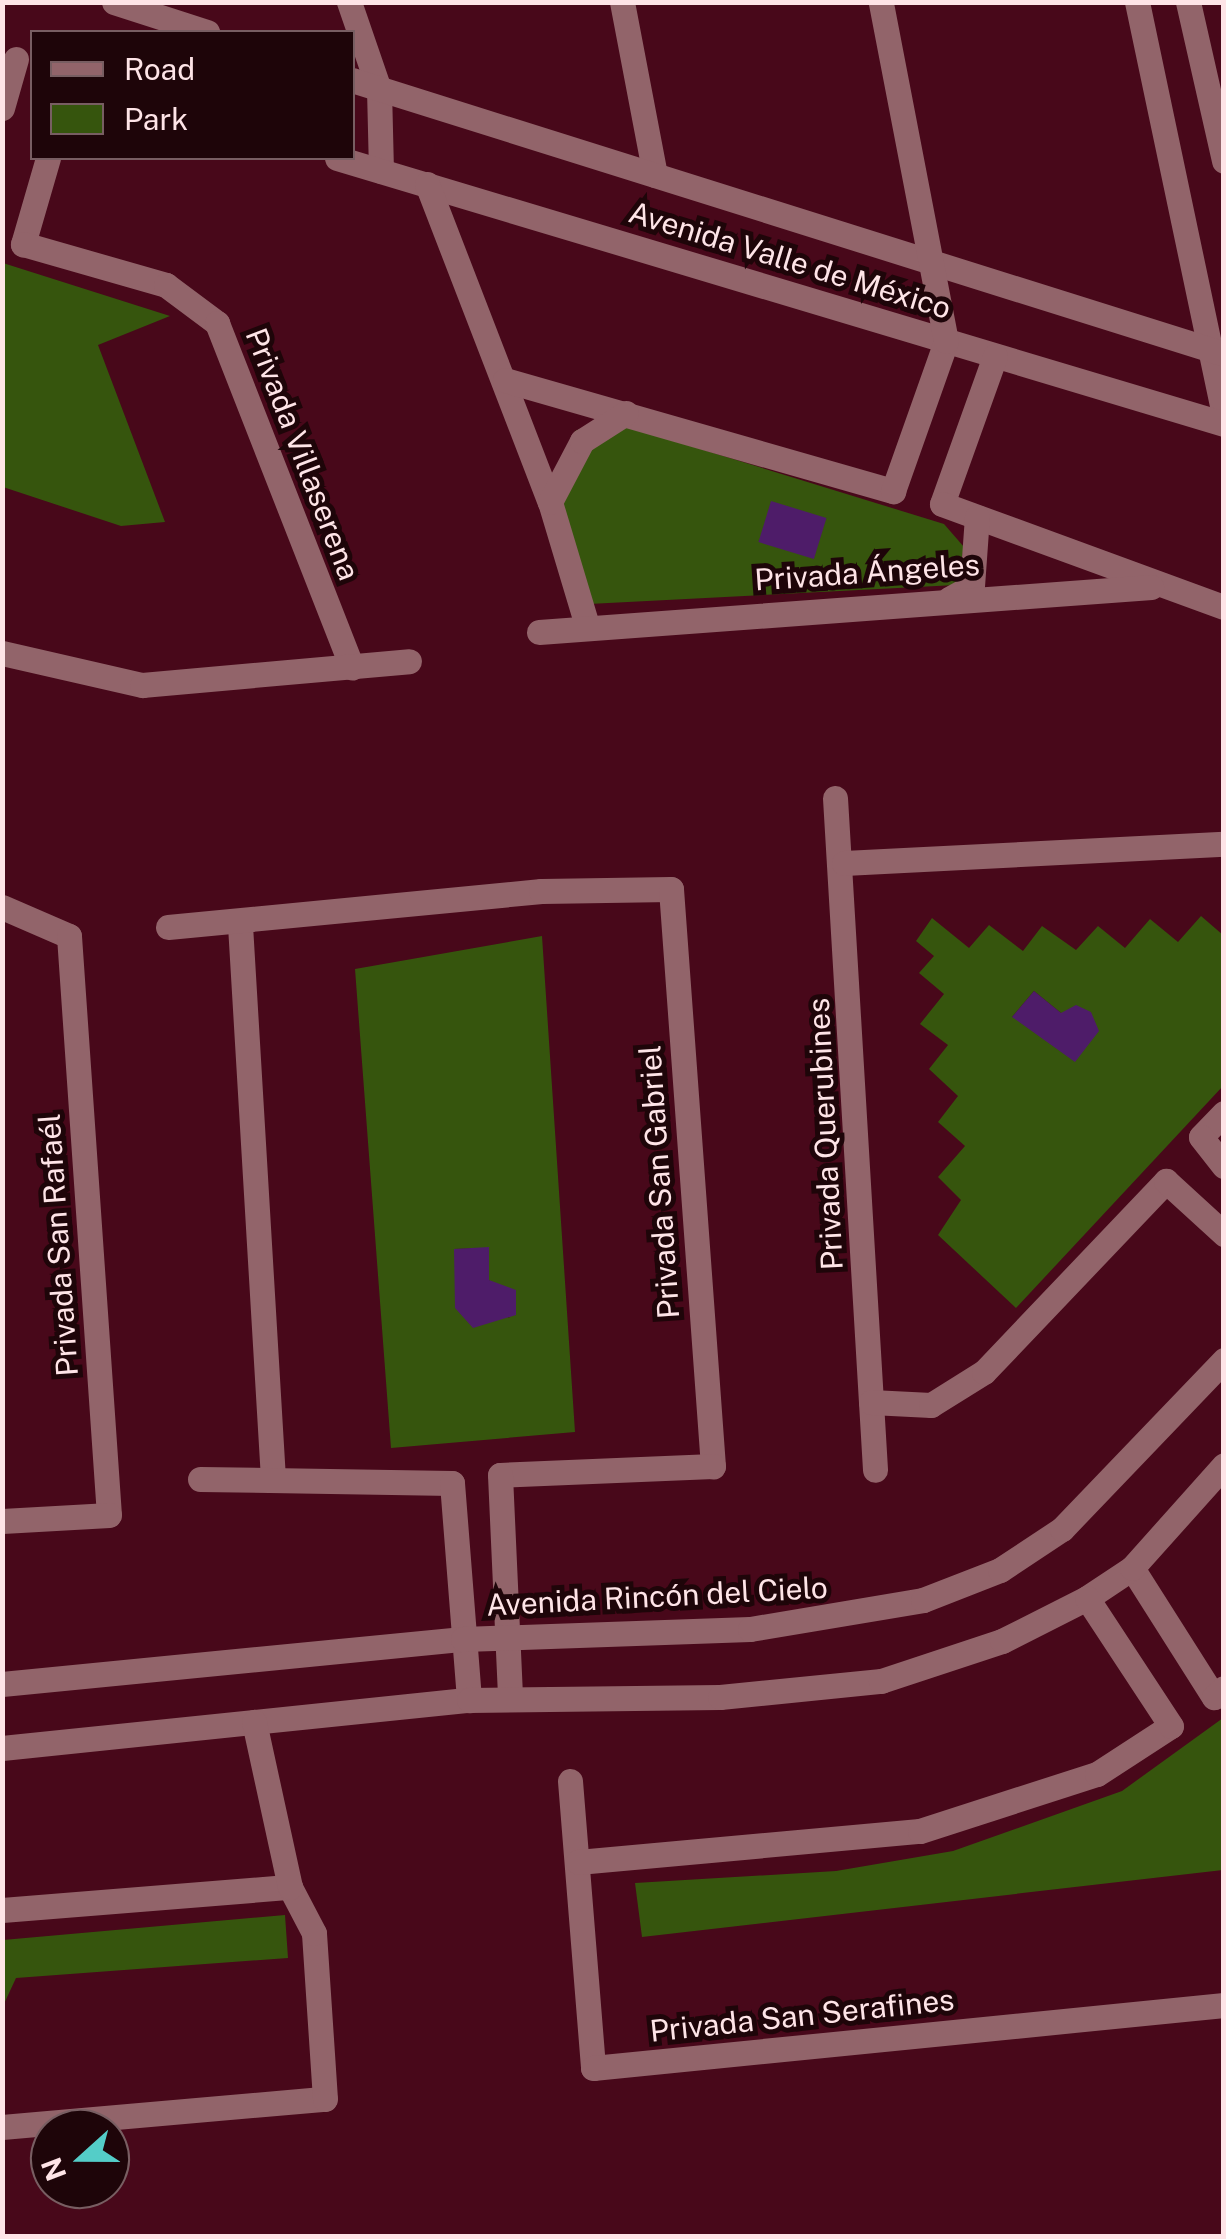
<!DOCTYPE html>
<meta charset="utf-8">
<style>
body{margin:0}
#map{position:relative;width:1226px;height:2239px;overflow:hidden;background:#48081a;font-family:"Public Sans",sans-serif}
div>[style]{position:absolute}
.green>*{inset:0;background:#36550d}
.water>*{inset:0;background:#4e1c69;transform-origin:0 0}
.minor>*{height:25px;margin:-12.5px;padding:0 12.5px;transform-origin:12.5px;border-radius:12.5px;background:#92646a}
span{translate:-50% -50%;white-space:nowrap;text-align:center;line-height:1.15;-webkit-text-stroke:10px #1e0509;paint-order:stroke}
.street-label{font-size:30px;color:#fee4e7}
.frame{position:absolute;inset:0;border:5px solid #fee4e7;pointer-events:none}
.legend{position:absolute;left:30px;top:30px;width:325px;height:130px;box-sizing:border-box;background:#1e0509;border:2px solid #785e62;margin:0;padding:12px 18px;list-style:none;font-size:30px;color:#fee4e7}
.legend li{display:flex;align-items:center;gap:20px;height:50px}
.legend b{width:50px;border:2px solid #785e62}
.north{position:absolute;left:30px;top:2109px;width:100px;height:100px;box-sizing:border-box;background:#1e0509;border:2px solid #785e62;border-radius:50%;rotate:249deg;font-size:28px;font-weight:700;line-height:40px;text-align:center;color:#fee4e7}
.north::after{content:'';display:block;margin:auto;width:35px;height:45px;background:#54cdc8;clip-path:polygon(50% 0,100% 100%,50% 72%,0 100%)}
</style>
<div id="map">
<div class="green">
<div style="clip-path:polygon(3px 263px,170px 316px,98px 345px,165px 522px,121px 526px,3px 487px)"></div>
<div style="clip-path:polygon(603px 419px,944px 524px,964px 547px,956px 585px,589px 604px,551px 493px,575px 431px)"></div>
<div style="clip-path:polygon(evenodd,1201px 916px,1223px 935px,1223px 1086px,1016px 1308px,938px 1235px,961px 1200px,938px 1177px,965px 1146px,938px 1122px,958px 1096px,929px 1069px,948px 1045px,920px 1024px,944px 994px,919px 973px,934px 956px,916px 941px,932px 918px,969px 948px,989px 925px,1023px 951px,1042px 926px,1076px 950px,1098px 926px,1125px 948px,1150px 919px,1178px 942px,1201px 916px,1034px 991px,1061px 1013px,1012px 1017px,1034px 991px)"></div>
<div style="clip-path:polygon(evenodd,542px 936px,575px 1432px,391px 1448px,355px 969px,542px 936px,489px 1248px,489px 1280px,515px 1302px,509px 1318px,454px 1249px,489px 1248px)"></div>
<div style="clip-path:polygon(1223px 1718px,1223px 1870px,642px 1937px,635px 1883px,836px 1871px,953px 1851px,1122px 1791px)"></div>
<div style="clip-path:polygon(285px 1915px,288px 1958px,16px 1978px,3px 2006px,3px 1940px)"></div>
</div>
<div class="water">
<div style="left:771px;top:501px;width:58px;height:43px;rotate:17deg"></div>
<div style="clip-path:polygon(1034px 991px,1061px 1013px,1076px 1005px,1091px 1012px,1099px 1031px,1075px 1062px,1012px 1017px)"></div>
<div style="clip-path:polygon(489px 1247px,489px 1280px,516px 1290px,516px 1315px,473px 1328px,455px 1308px,454px 1249px)"></div>
</div>
<div class="minor">
<div style="left:114px;top:2px;width:98px;rotate:17.9deg"></div>
<div style="left:349px;top:2px;width:92px;rotate:71deg"></div>
<div style="left:379px;top:89px;width:82px;rotate:88.6deg"></div>
<div style="left:622px;top:2px;width:176px;rotate:79.2deg"></div>
<div style="left:1137px;top:2px;width:421px;rotate:78.1deg"></div>
<div style="left:1188px;top:2px;width:163px;rotate:77.2deg"></div>
<div style="left:352px;top:80px;width:914px;rotate:17.44deg"></div>
<div style="left:2px;top:108px;width:51px;rotate:-74.1deg"></div>
<div style="left:48px;top:158px;width:90px;rotate:106.2deg"></div>
<div style="left:23px;top:244px;width:149px;rotate:16deg"></div>
<div style="left:166px;top:285px;width:64px;rotate:36.7deg"></div>
<div style="left:217px;top:323px;width:370px;rotate:68.6deg"></div>
<div style="left:337px;top:158px;width:926px;rotate:16.69deg"></div>
<div style="left:427px;top:184px;width:341px;rotate:68.9deg"></div>
<div style="left:550px;top:502px;width:128px;rotate:73.3deg"></div>
<div style="left:995px;top:356px;width:157px;rotate:109.7deg"></div>
<div style="left:942px;top:504px;width:300px;rotate:20.1deg"></div>
<div style="left:505px;top:380px;width:404px;rotate:16deg"></div>
<div style="left:893px;top:491px;width:159px;rotate:-70.5deg"></div>
<div style="left:946px;top:341px;width:345px;rotate:-100.9deg"></div>
<div style="left:550px;top:502px;width:69px;rotate:-62.3deg"></div>
<div style="left:582px;top:441px;width:52px;rotate:-32.5deg"></div>
<div style="left:949px;top:599px;width:26px;rotate:-29deg"></div>
<div style="left:972px;top:586px;width:69px;rotate:-85.9deg"></div>
<div style="left:539px;top:632px;width:614px;rotate:-4.21deg"></div>
<div style="left:2px;top:653px;width:144px;rotate:12.9deg"></div>
<div style="left:142px;top:685px;width:268px;rotate:-5.1deg"></div>
<div style="left:835px;top:798px;width:673px;rotate:86.59deg"></div>
<div style="left:844px;top:863px;width:380px;rotate:-2.9deg"></div>
<div style="left:2px;top:907px;width:73px;rotate:23.4deg"></div>
<div style="left:69px;top:936px;width:580px;rotate:86.05deg"></div>
<div style="left:109px;top:1515px;width:107px;rotate:176.8deg"></div>
<div style="left:240px;top:925px;width:555px;rotate:86.59deg"></div>
<div style="left:168px;top:927px;width:375px;rotate:-5.5deg"></div>
<div style="left:541px;top:891px;width:130px;rotate:-0.9deg"></div>
<div style="left:671px;top:889px;width:579px;rotate:85.84deg"></div>
<div style="left:713px;top:1466px;width:213px;rotate:177.6deg"></div>
<div style="left:500px;top:1475px;width:223px;rotate:87.4deg"></div>
<div style="left:1224px;top:1113px;width:33px;rotate:134deg"></div>
<div style="left:1201px;top:1137px;width:37px;rotate:52deg"></div>
<div style="left:871px;top:1402px;width:60px;rotate:2.9deg"></div>
<div style="left:931px;top:1405px;width:62px;rotate:-31.9deg"></div>
<div style="left:984px;top:1372px;width:264px;rotate:-46.4deg"></div>
<div style="left:1166px;top:1181px;width:79px;rotate:42.4deg"></div>
<div style="left:200px;top:1479px;width:252px;rotate:0.9deg"></div>
<div style="left:452px;top:1483px;width:218px;rotate:85.5deg"></div>
<div style="left:1132px;top:1568px;width:153px;rotate:57.6deg"></div>
<div style="left:1214px;top:1697px;width:13px;rotate:-42deg"></div>
<div style="left:2px;top:1684px;width:463px;rotate:-5.6deg"></div>
<div style="left:463px;top:1639px;width:287px;rotate:-2deg"></div>
<div style="left:750px;top:1629px;width:175px;rotate:-9.5deg"></div>
<div style="left:923px;top:1600px;width:83px;rotate:-21.3deg"></div>
<div style="left:1000px;top:1570px;width:74px;rotate:-33.5deg"></div>
<div style="left:1062px;top:1529px;width:234px;rotate:-46.2deg"></div>
<div style="left:2px;top:1748px;width:469px;rotate:-5.9deg"></div>
<div style="left:469px;top:1700px;width:251px;rotate:-0.7deg"></div>
<div style="left:720px;top:1697px;width:162px;rotate:-5.7deg"></div>
<div style="left:881px;top:1681px;width:127px;rotate:-18.3deg"></div>
<div style="left:1002px;top:1641px;width:95px;rotate:-26.8deg"></div>
<div style="left:1087px;top:1598px;width:54px;rotate:-33.7deg"></div>
<div style="left:1132px;top:1568px;width:138px;rotate:-48.2deg"></div>
<div style="left:570px;top:1781px;width:288px;rotate:85.4deg"></div>
<div style="left:593px;top:2068px;width:634px;rotate:-5.7deg"></div>
<div style="left:578px;top:1862px;width:343px;rotate:-5.2deg"></div>
<div style="left:920px;top:1831px;width:186px;rotate:-17.9deg"></div>
<div style="left:1097px;top:1774px;width:88px;rotate:-33deg"></div>
<div style="left:1171px;top:1726px;width:153px;rotate:-123.3deg"></div>
<div style="left:2px;top:1910px;width:289px;rotate:-4.6deg"></div>
<div style="left:2px;top:2127px;width:324px;rotate:-5deg"></div>
<div style="left:325px;top:2099px;width:166px;rotate:-93.8deg"></div>
<div style="left:314px;top:1933px;width:52px;rotate:-117.6deg"></div>
<div style="left:290px;top:1887px;width:169px;rotate:-102.3deg"></div>
</div>
<div class="street-label">
<span style="left:790px;top:260px;rotate:17deg">Avenida Valle de México</span>
<span style="left:303px;top:454px;rotate:69deg">Privada Villaserena</span>
<span style="left:867px;top:572px;rotate:-4deg">Privada Ángeles</span>
<span style="left:825px;top:1134px;rotate:-93deg">Privada Querubines</span>
<span style="left:659px;top:1182px;rotate:-94deg">Privada San Gabriel</span>
<span style="left:58px;top:1245px;rotate:-94deg">Privada San Rafaél</span>
<span style="left:657px;top:1596px;rotate:-3deg">Avenida Rincón del Cielo</span>
<span style="left:802px;top:2015px;rotate:-6deg">Privada San Serafines</span>
</div>
<div class="frame"></div>
<ul class="legend">
<li><b style="height:12px;background:#92646a"></b>Road</li>
<li><b style="height:28px;background:#36550d"></b>Park</li>
</ul>
<div class="north">N</div>
</div>
